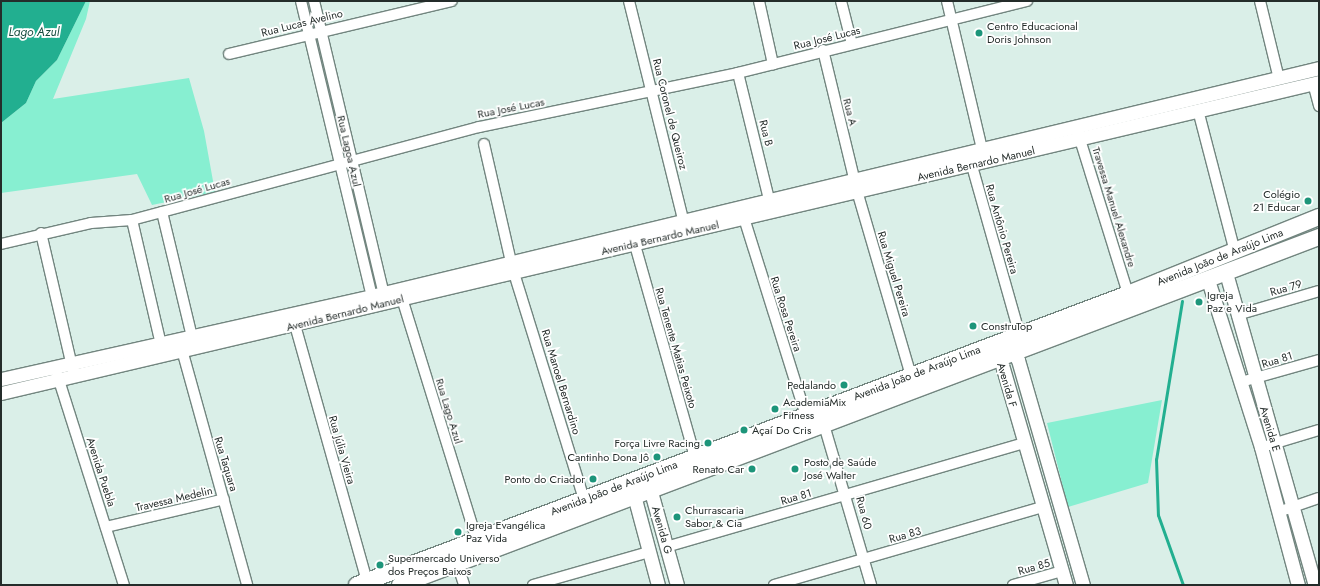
<!DOCTYPE html>
<meta charset="utf-8">
<style>
body{margin:0}
#map{position:relative;width:1320px;height:586px;overflow:hidden;background:#daefe8;font-family:Jost,sans-serif}
div>[style]{position:absolute}
.green>*{inset:0;background:#87efd1}
.water>*{inset:0;background:#22af90}
.stream>*{height:3px;margin:-1.5px;padding:0 1.5px;transform-origin:1.5px;border-radius:1.5px;background:#22af90}
.roads{filter:drop-shadow(1px 0 #72857f) drop-shadow(-1px 0 #72857f) drop-shadow(0 1px #72857f) drop-shadow(0 -1px #72857f)}
.minor>*{height:10px;margin:-5px;padding:0 5px;transform-origin:5px;border-radius:5px;background:#fff}
.tertiary>*{height:13px;margin:-6.5px;padding:0 6.5px;transform-origin:6.5px;border-radius:6.5px;background:#fff}
.primary>*{height:16px;margin:-8px;padding:0 8px;transform-origin:8px;border-radius:8px;background:#fff}
.dots>*{width:11px;height:11px;translate:-50% -50%;box-sizing:border-box;border:2px solid #fff;border-radius:50%}
span{translate:-50% -50%;white-space:nowrap;text-align:center;line-height:1.15;-webkit-text-stroke:3.5px #fff;paint-order:stroke}
.street-label{font-size:11px;color:#242c2a}
.poi-label{font-size:11px;color:#242c2a}
.left{translate:0 -50%;text-align:left}
.right{translate:-100% -50%;text-align:right}
.water-label{font-size:12px;color:#174d3f;font-style:italic}
.frame{position:absolute;inset:0;border:2px solid #242c2a;pointer-events:none}
</style>
<div id="map">
<div class="green">
<div style="clip-path:polygon(86px 1px,90px 1px,86px 19px,53px 99px,189px 78px,204px 131px,215px 192px,152px 205px,137px 174px,1px 193px,1px 123px,26px 103px,36px 81px,57px 60px)"></div>
<div style="clip-path:polygon(1162px 400px,1148px 483px,1068px 507px,1047px 423px)"></div>
</div>
<div class="water">
<div style="clip-path:polygon(1px 1px,86px 1px,57px 60px,36px 81px,26px 103px,1px 123px)"></div>
</div>
<div class="stream">
<div style="left:1182px;top:301px;width:160px;rotate:99.3deg"></div>
<div style="left:1156px;top:459px;width:56px;rotate:88deg"></div>
<div style="left:1158px;top:515px;width:74px;rotate:70.3deg"></div>
</div>
<div class="roads">
<div class="minor">
<div style="left:301px;top:1px;width:309px;rotate:76.5deg"></div>
<div style="left:314px;top:1px;width:306px;rotate:76.6deg"></div>
<div style="left:629px;top:1px;width:234px;rotate:76.1deg"></div>
<div style="left:759px;top:1px;width:65px;rotate:77.5deg"></div>
<div style="left:841px;top:1px;width:44px;rotate:75.7deg"></div>
<div style="left:947px;top:1px;width:152px;rotate:76.7deg"></div>
<div style="left:982px;top:149px;width:20px;rotate:120deg"></div>
<div style="left:972px;top:166px;width:180px;rotate:74.2deg"></div>
<div style="left:1260px;top:1px;width:80px;rotate:76.3deg"></div>
<div style="left:823px;top:50px;width:145px;rotate:76.4deg"></div>
<div style="left:857px;top:191px;width:193px;rotate:73.7deg"></div>
<div style="left:229px;top:54px;width:229px;rotate:-13.4deg"></div>
<div style="left:738px;top:73px;width:130px;rotate:76.2deg"></div>
<div style="left:1313px;top:83px;width:24px;rotate:75deg"></div>
<div style="left:1198px;top:110px;width:147px;rotate:75.4deg"></div>
<div style="left:1078px;top:133px;width:169px;rotate:72.7deg"></div>
<div style="left:484px;top:144px;width:121px;rotate:77.1deg"></div>
<div style="left:162px;top:212px;width:129px;rotate:76.5deg"></div>
<div style="left:744px;top:218px;width:207px;rotate:72.6deg"></div>
<div style="left:132px;top:220px;width:128px;rotate:76.9deg"></div>
<div style="left:41px;top:233px;width:141px;rotate:76.9deg"></div>
<div style="left:1px;top:244px;width:92px;rotate:-13.1deg"></div>
<div style="left:91px;top:223px;width:41px;rotate:-4.2deg"></div>
<div style="left:132px;top:220px;width:359px;rotate:-15deg"></div>
<div style="left:479px;top:127px;width:265px;rotate:-11.8deg"></div>
<div style="left:738px;top:73px;width:298px;rotate:-14deg"></div>
<div style="left:635px;top:245px;width:220px;rotate:74.2deg"></div>
<div style="left:514px;top:273px;width:237px;rotate:72.8deg"></div>
<div style="left:400px;top:292px;width:260px;rotate:72.8deg"></div>
<div style="left:1237px;top:315px;width:85px;rotate:-16.3deg"></div>
<div style="left:295px;top:325px;width:266px;rotate:74.3deg"></div>
<div style="left:182px;top:350px;width:244px;rotate:74.5deg"></div>
<div style="left:57px;top:374px;width:221px;rotate:72.4deg"></div>
<div style="left:1241px;top:382px;width:81px;rotate:-15.8deg"></div>
<div style="left:824px;top:425px;width:167px;rotate:73.6deg"></div>
<div style="left:1269px;top:445px;width:52px;rotate:-16.7deg"></div>
<div style="left:1278px;top:512px;width:43px;rotate:-18.9deg"></div>
<div style="left:106px;top:527px;width:121px;rotate:-13.3deg"></div>
<div style="left:666px;top:547px;width:373px;rotate:-16.2deg"></div>
<div style="left:457px;top:563px;width:23px;rotate:72deg"></div>
<div style="left:533px;top:585px;width:121px;rotate:-15.9deg"></div>
<div style="left:774px;top:585px;width:279px;rotate:-16.2deg"></div>
<div style="left:1013px;top:585px;width:51px;rotate:-15.9deg"></div>
</div>
<div class="tertiary">
<div style="left:1226px;top:273px;width:324px;rotate:74.1deg"></div>
<div style="left:1208px;top:280px;width:175px;rotate:72.4deg"></div>
<div style="left:1261px;top:447px;width:143px;rotate:75deg"></div>
<div style="left:1008px;top:346px;width:17px;rotate:54deg"></div>
<div style="left:1018px;top:360px;width:234px;rotate:73.9deg"></div>
<div style="left:1001px;top:349px;width:9px;rotate:96deg"></div>
<div style="left:1000px;top:358px;width:236px;rotate:73.8deg"></div>
<div style="left:1px;top:379px;width:379px;rotate:-12.6deg"></div>
<div style="left:371px;top:296px;width:975px;rotate:-13.52deg"></div>
<div style="left:1px;top:393px;width:1354px;rotate:-13.28deg"></div>
<div style="left:648px;top:481px;width:108px;rotate:74.4deg"></div>
<div style="left:632px;top:488px;width:100px;rotate:75deg"></div>
</div>
<div class="primary">
<div style="left:357px;top:585px;width:824px;rotate:-20.68deg"></div>
<div style="left:1128px;top:294px;width:206px;rotate:-22deg"></div>
<div style="left:400px;top:585px;width:983px;rotate:-20.74deg"></div>
</div>
</div>
<div class="dots">
<div style="left:979px;top:33px;background:#1d957a"></div>
<div style="left:1308px;top:201px;background:#1d957a"></div>
<div style="left:1199px;top:302px;background:#1d957a"></div>
<div style="left:973px;top:326px;background:#1d957a"></div>
<div style="left:844px;top:385px;background:#1d957a"></div>
<div style="left:775px;top:409px;background:#1d957a"></div>
<div style="left:744px;top:430px;background:#1d957a"></div>
<div style="left:708px;top:443px;background:#1d957a"></div>
<div style="left:657px;top:457px;background:#1d957a"></div>
<div style="left:752px;top:469px;background:#1d957a"></div>
<div style="left:795px;top:469px;background:#1d957a"></div>
<div style="left:593px;top:479px;background:#1d957a"></div>
<div style="left:677px;top:517px;background:#1d957a"></div>
<div style="left:458px;top:532px;background:#1d957a"></div>
<div style="left:380px;top:565px;background:#1d957a"></div>
</div>
<div class="street-label">
<span style="left:302px;top:23px;rotate:-14deg">Rua Lucas Avelino</span>
<span style="left:827px;top:38px;rotate:-14deg">Rua José Lucas</span>
<span style="left:511px;top:108px;rotate:-11deg">Rua José Lucas</span>
<span style="left:850px;top:112px;rotate:76deg">Rua A</span>
<span style="left:670px;top:114px;rotate:76deg">Rua Coronel de Queiroz</span>
<span style="left:766px;top:133px;rotate:76deg">Rua B</span>
<span style="left:349px;top:151px;rotate:77deg">Rua Lagoa Azul</span>
<span style="left:976px;top:164px;rotate:-13deg">Avenida Bernardo Manuel</span>
<span style="left:197px;top:190px;rotate:-16deg">Rua José Lucas</span>
<span style="left:1114px;top:207px;rotate:73deg">Travessa Manuel Alexandre</span>
<span style="left:1002px;top:229px;rotate:74deg">Rua Antônio Pereira</span>
<span style="left:660px;top:238px;rotate:-13deg">Avenida Bernardo Manuel</span>
<span style="left:1220px;top:257px;rotate:-22deg">Avenida João de Araújo Lima</span>
<span style="left:894px;top:274px;rotate:73deg">Rua Miguel Pereira</span>
<span style="left:1286px;top:288px;rotate:-16deg">Rua 79</span>
<span style="left:345px;top:313px;rotate:-14deg">Avenida Bernardo Manuel</span>
<span style="left:786px;top:314px;rotate:72deg">Rua Rosa Pereira</span>
<span style="left:676px;top:348px;rotate:74deg">Rua Tenente Matias Peixoto</span>
<span style="left:1277px;top:360px;rotate:-17deg">Rua 81</span>
<span style="left:917px;top:373px;rotate:-21deg">Avenida João de Araújo Lima</span>
<span style="left:561px;top:382px;rotate:73deg">Rua Manoel Bernardino</span>
<span style="left:1007px;top:385px;rotate:74deg">Avenida F</span>
<span style="left:449px;top:411px;rotate:73deg">Rua Lago Azul</span>
<span style="left:1270px;top:429px;rotate:73deg">Avenida E</span>
<span style="left:342px;top:450px;rotate:74deg">Rua Júlia Vieira</span>
<span style="left:226px;top:464px;rotate:73deg">Rua Taquara</span>
<span style="left:101px;top:472px;rotate:72deg">Avenida Puebla</span>
<span style="left:614px;top:488px;rotate:-21deg">Avenida João de Araújo Lima</span>
<span style="left:796px;top:497px;rotate:-16deg">Rua 81</span>
<span style="left:174px;top:499px;rotate:-13deg">Travessa Medelin</span>
<span style="left:864px;top:513px;rotate:75deg">Rua 60</span>
<span style="left:662px;top:530px;rotate:74deg">Avenida G</span>
<span style="left:905px;top:535px;rotate:-16deg">Rua 83</span>
<span style="left:1034px;top:567px;rotate:-16deg">Rua 85</span>
</div>
<div class="poi-label">
<span class="left" style="left:987px;top:33px">Centro Educacional<br>Doris Johnson</span>
<span class="right" style="left:1300px;top:201px">Colégio<br>21 Educar</span>
<span class="left" style="left:1207px;top:302px">Igreja<br>Paz e Vida</span>
<span class="left" style="left:981px;top:326px">ConstruTop</span>
<span class="right" style="left:836px;top:385px">Pedalando</span>
<span class="left" style="left:783px;top:409px">AcademiaMix<br>Fitness</span>
<span class="left" style="left:752px;top:430px">Açaí Do Cris</span>
<span class="right" style="left:700px;top:443px">Força Livre Racing</span>
<span class="right" style="left:649px;top:457px">Cantinho Dona Jô</span>
<span class="left" style="left:804px;top:469px">Posto de Saúde<br>José Walter</span>
<span class="right" style="left:744px;top:469px">Renato Car</span>
<span class="right" style="left:585px;top:479px">Ponto do Criador</span>
<span class="left" style="left:685px;top:517px">Churrascaria<br>Sabor &amp; Cia</span>
<span class="left" style="left:466px;top:532px">Igreja Evangélica<br>Paz Vida</span>
<span class="left" style="left:388px;top:565px">Supermercado Universo<br>dos Preços Baixos</span>
</div>
<div class="water-label">
<span style="left:34px;top:33px">Lago Azul</span>
</div>
<div class="frame"></div>
</div>
